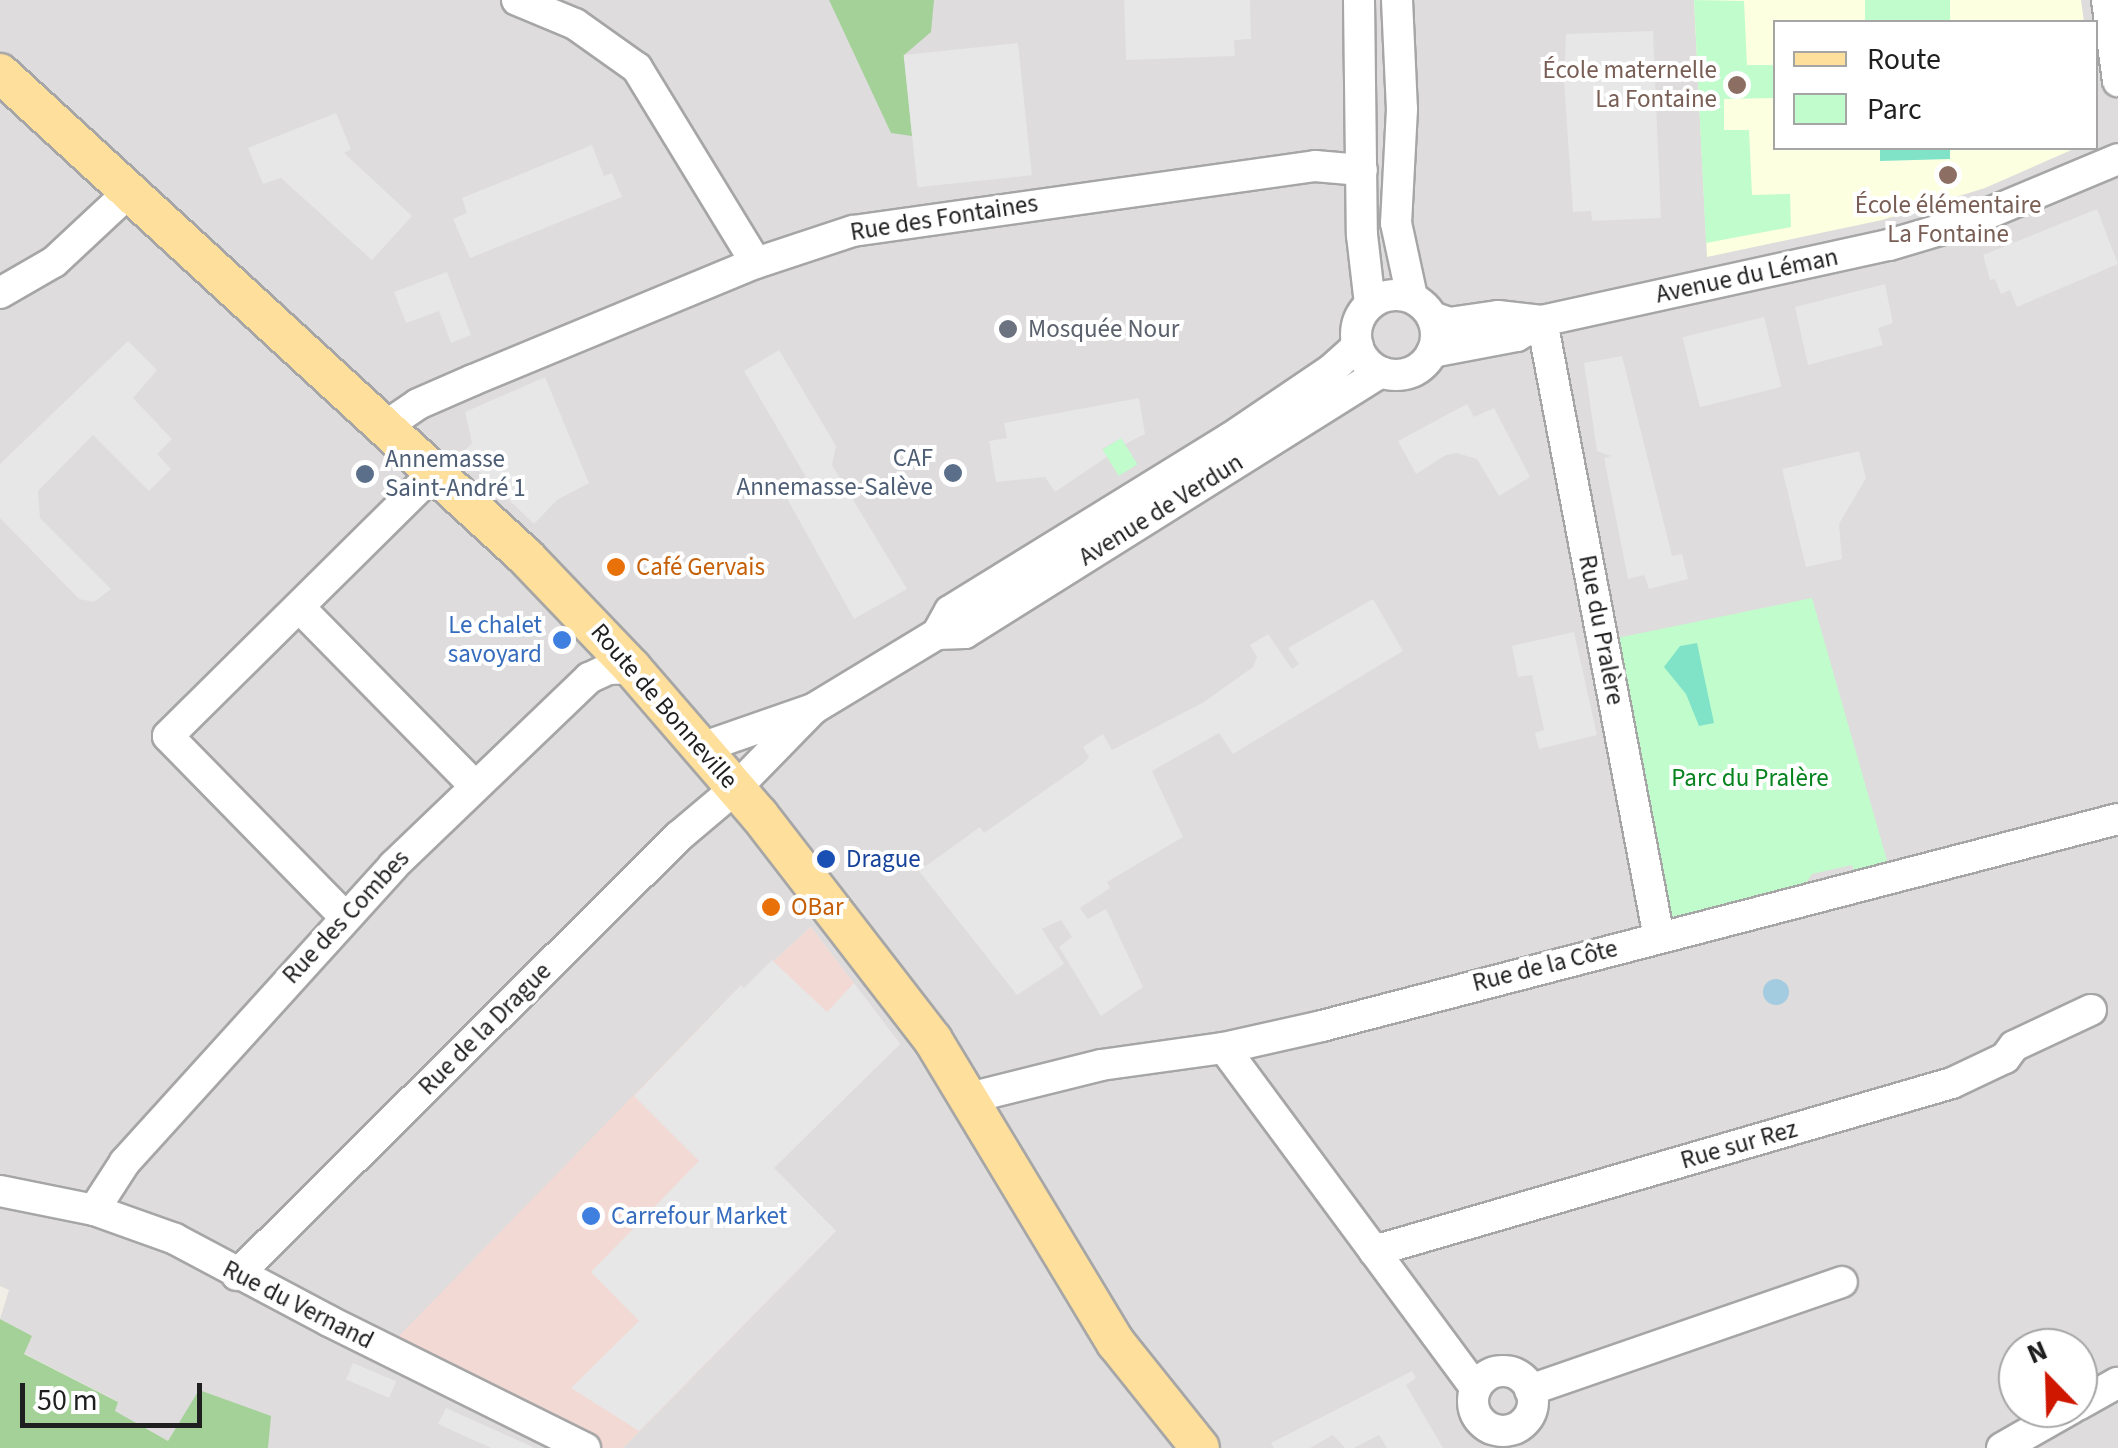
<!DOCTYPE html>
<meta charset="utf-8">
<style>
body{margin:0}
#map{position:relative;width:2118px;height:1448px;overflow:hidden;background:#f1eee5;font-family:"Source Sans 3",sans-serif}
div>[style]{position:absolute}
.residential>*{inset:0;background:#dedcdc}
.commercial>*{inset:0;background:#f2d9d4}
.education>*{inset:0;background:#fcffe0}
.forest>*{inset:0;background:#a3d198}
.park>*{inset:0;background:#c1fccc;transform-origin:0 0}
.pitch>*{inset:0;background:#80e3c8}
.parking>*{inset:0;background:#e7e7e7;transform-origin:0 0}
.water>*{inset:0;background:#a4cce0}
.round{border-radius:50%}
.roads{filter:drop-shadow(2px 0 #a6a6a6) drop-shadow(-2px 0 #a6a6a6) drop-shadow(0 2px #a6a6a6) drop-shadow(0 -2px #a6a6a6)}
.minor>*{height:30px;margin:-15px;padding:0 15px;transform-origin:15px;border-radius:15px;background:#fff}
.minor>.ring{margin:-15px;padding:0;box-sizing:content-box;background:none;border:30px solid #fff;border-radius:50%}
.major>*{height:38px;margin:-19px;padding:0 19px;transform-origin:19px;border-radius:19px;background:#ffdf9c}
.dots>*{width:28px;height:28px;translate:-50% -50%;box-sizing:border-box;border:5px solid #fff;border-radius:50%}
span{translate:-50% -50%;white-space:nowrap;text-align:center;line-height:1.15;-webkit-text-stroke:8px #fff;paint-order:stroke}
.education-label{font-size:25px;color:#785e54}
.right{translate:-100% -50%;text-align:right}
.street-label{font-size:25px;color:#1f1f1f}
.worship-label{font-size:25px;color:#5b616d}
.left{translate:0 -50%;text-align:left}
.service-label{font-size:25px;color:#4e5e75}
.food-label{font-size:25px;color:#c56008}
.shop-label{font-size:25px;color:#366cbe}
.park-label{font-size:25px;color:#07841f}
.transit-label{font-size:25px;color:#164399}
.legend{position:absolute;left:1773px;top:20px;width:325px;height:130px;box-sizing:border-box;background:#fff;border:2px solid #a5a5a5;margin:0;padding:12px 18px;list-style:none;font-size:30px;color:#1f1f1f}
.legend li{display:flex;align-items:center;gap:20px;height:50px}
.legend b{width:50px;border:2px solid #a5a5a5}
.north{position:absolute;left:1998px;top:1328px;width:100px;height:100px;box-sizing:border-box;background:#fff;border:2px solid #a5a5a5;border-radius:50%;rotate:337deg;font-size:28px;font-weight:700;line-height:40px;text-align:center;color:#1f1f1f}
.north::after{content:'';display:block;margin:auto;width:35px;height:45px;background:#cf1700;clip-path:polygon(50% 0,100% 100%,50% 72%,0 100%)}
.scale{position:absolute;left:20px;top:1383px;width:182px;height:45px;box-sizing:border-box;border:5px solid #1f1f1f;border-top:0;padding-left:12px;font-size:30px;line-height:35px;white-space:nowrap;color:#1f1f1f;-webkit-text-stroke:8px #fff;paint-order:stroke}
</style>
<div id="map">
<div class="residential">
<div style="clip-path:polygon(evenodd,0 0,2118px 0,2118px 1448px,623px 1448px,836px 1231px,773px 1168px,900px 1044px,811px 927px,744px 988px,593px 1448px,268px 1448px,270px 1416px,168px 1441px,114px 1411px,117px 1401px,23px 1353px,31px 1336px,0 1319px,9px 1290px,0 1286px,0 0,1776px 22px,2096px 22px,2096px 148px,1776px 148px,1776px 22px,0 0,2018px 1348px,2078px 1348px,2078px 1408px,2018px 1408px,2018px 1348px)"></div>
</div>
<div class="commercial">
<div style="clip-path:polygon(811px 927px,900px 1044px,774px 1168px,836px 1231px,623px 1448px,593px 1448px,394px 1341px,741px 985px,744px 988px)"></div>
</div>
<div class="education">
<div style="clip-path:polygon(1694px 0,2081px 0,2084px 22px,1776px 22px,1776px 148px,2076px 148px,1985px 188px,1882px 220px,1707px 257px)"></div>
</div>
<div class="forest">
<div style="clip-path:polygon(829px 0,934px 0,931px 32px,904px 55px,912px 136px,891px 133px)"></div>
<div style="clip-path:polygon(0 1319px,32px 1336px,24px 1354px,118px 1402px,115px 1411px,168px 1441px,199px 1390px,271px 1416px,268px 1448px,0 1448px)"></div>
</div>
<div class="park">
<div style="clip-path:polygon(1694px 0,1744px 1px,1747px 65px,1775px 65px,1775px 98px,1724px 99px,1724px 130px,1749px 130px,1752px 195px,1790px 194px,1791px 227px,1706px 243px)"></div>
<div style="left:1865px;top:0;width:85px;height:22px"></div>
<div style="left:1121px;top:438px;width:31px;height:22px;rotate:58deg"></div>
<div style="clip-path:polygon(1812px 598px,1890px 871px,1857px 880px,1852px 865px,1812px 874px,1802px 889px,1666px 921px,1612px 639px)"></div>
</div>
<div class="pitch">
<div style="clip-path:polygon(1880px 148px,1950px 148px,1950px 159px,1880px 161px)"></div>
<div style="clip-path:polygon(1697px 643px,1714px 723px,1699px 726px,1686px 694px,1664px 667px,1680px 646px)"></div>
</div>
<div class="parking">
<div style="clip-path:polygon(1124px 0,1250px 0,1251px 39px,1234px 40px,1235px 56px,1126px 60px)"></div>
<div style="clip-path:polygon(1653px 31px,1661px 218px,1592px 221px,1591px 211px,1573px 212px,1564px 82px,1566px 34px)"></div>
<div style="left:1018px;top:43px;width:133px;height:115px;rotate:84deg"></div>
<div style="clip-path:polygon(336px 113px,351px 149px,344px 153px,412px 216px,372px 260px,281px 178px,263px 184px,248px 148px)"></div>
<div style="clip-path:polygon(592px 145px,604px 176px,612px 173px,622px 197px,470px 258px,453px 219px,467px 213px,462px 198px)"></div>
<div style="clip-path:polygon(2097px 209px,2118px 264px,2017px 307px,2010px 290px,2001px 294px,1995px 279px,1990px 280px,1983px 255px)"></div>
<div style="clip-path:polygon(447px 272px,471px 335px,451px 343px,439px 311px,406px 323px,394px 292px)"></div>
<div style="clip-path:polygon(1885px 284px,1893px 323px,1878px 328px,1883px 345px,1808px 365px,1795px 307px)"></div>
<div style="left:1764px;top:317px;width:72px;height:84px;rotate:76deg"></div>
<div style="clip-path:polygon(128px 341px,157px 370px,133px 398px,172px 439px,157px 454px,171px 469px,149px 491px,93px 435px,38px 491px,40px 518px,111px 589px,94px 602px,79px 599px,0 518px,0 464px)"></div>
<div style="clip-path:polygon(779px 350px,836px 446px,832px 465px,907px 589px,854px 619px,784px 493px,806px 477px,744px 371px)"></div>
<div style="clip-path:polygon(1622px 356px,1672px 556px,1682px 554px,1688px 579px,1649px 589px,1644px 575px,1628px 579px,1604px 458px,1611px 456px,1597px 451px,1584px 363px)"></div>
<div style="clip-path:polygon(545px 377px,589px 483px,557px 500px,534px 524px,461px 454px,472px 443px,465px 412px)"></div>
<div style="clip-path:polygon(1139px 398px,1145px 434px,1125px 444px,1121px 438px,1102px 449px,1107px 457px,1055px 492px,1045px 477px,996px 482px,989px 441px,1007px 438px,1004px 423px)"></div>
<div style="clip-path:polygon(1467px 404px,1474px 417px,1494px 408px,1530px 477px,1499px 496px,1477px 459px,1457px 453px,1446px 455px,1416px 474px,1398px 441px)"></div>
<div style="clip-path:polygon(1859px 451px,1866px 478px,1839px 524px,1842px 559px,1806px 567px,1782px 469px)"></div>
<div style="clip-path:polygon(1373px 599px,1403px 651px,1233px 754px,1219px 733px,1152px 771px,1183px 837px,1107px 882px,1110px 888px,1080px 908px,1088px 919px,1106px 909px,1143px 987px,1101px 1016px,1059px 947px,1072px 937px,1061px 920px,1042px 929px,1064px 964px,1017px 995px,919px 871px,980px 827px,984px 833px,1084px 763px,1089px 757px,1083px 747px,1103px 734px,1112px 750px,1204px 702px,1253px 667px,1257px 657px,1250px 645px,1268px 634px,1292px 669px,1299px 664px,1288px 648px)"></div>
<div style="clip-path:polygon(1574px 632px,1597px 735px,1539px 749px,1535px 733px,1544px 730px,1532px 675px,1518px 677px,1512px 646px)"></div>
<div style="clip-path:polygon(772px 960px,827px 1012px,854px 983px,900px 1044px,774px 1168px,836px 1231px,639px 1431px,571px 1388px,639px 1321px,591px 1272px,699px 1161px,634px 1096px,741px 985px,744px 988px)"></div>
<div style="left:353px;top:1363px;width:47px;height:18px;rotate:23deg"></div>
<div style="clip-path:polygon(1412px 1371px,1416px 1378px,1406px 1385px,1443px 1448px,1387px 1448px,1379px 1435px,1354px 1448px,1345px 1448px,1333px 1435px,1310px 1448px,1274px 1448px,1271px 1443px)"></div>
<div style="clip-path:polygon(446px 1408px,535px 1448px,491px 1448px,438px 1424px)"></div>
</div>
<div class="water">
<div class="round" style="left:1763px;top:979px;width:26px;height:26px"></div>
</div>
<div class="roads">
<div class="minor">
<div style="left:517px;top:0;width:63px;rotate:22.5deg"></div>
<div style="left:575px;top:24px;width:76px;rotate:35.4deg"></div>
<div style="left:637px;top:68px;width:228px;rotate:58.6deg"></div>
<div style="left:1359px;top:0;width:235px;rotate:89.3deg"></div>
<div style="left:1362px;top:235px;width:69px;rotate:83.4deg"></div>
<div style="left:1397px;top:0;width:109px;rotate:87.4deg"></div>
<div style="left:1402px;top:109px;width:114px;rotate:93deg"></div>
<div style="left:1396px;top:223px;width:76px;rotate:77.8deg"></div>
<div style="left:2107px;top:0;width:82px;rotate:82.3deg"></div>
<div style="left:0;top:293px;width:62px;rotate:-29.9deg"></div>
<div style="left:54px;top:262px;width:100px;rotate:-43deg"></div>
<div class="ring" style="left:1356px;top:295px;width:50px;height:50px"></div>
<div style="left:1432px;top:317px;width:18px;rotate:19deg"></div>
<div style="left:1449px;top:323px;width:49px;rotate:-8.1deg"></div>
<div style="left:1498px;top:316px;width:44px;rotate:6.5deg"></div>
<div style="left:1542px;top:321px;width:628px;rotate:79.26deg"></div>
<div style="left:1432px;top:352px;width:86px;rotate:-10.7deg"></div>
<div style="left:1517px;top:336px;width:29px;rotate:-31deg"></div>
<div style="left:1542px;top:321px;width:355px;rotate:-12.4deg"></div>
<div style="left:1889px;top:245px;width:84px;rotate:-16.5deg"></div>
<div style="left:1970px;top:221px;width:160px;rotate:-22.7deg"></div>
<div style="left:383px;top:428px;width:42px;rotate:-34.4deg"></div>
<div style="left:418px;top:404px;width:60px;rotate:-23.6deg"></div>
<div style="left:473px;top:380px;width:306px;rotate:-22.5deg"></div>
<div style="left:756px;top:263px;width:102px;rotate:-18.3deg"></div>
<div style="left:853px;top:231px;width:467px;rotate:-8deg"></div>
<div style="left:1315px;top:166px;width:47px;rotate:4.9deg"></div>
<div style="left:299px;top:607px;width:251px;rotate:45.5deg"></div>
<div style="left:937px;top:634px;width:28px;rotate:-2deg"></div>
<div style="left:965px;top:633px;width:491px;rotate:-32.1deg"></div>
<div style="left:701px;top:748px;width:119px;rotate:-19.2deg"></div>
<div style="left:813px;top:709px;width:145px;rotate:-31.2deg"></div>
<div style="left:937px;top:634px;width:26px;rotate:-61deg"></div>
<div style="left:950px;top:611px;width:328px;rotate:-31.7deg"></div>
<div style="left:1229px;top:439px;width:123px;rotate:-34.1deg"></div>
<div style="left:1331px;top:370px;width:36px;rotate:-42deg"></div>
<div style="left:345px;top:917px;width:253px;rotate:-134.4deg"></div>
<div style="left:168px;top:736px;width:373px;rotate:-44.7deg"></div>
<div style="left:1224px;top:1048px;width:423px;rotate:53.5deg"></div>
<div style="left:969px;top:1098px;width:136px;rotate:-14deg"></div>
<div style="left:1101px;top:1065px;width:124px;rotate:-7.9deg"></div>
<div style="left:1224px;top:1048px;width:100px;rotate:-12.7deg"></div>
<div style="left:1322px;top:1026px;width:822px;rotate:-14.58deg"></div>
<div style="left:0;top:1191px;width:96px;rotate:11.4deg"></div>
<div style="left:94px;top:1210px;width:86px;rotate:19.7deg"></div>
<div style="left:175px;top:1239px;width:174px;rotate:28deg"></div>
<div style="left:329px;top:1321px;width:286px;rotate:26.4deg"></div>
<div style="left:94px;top:1210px;width:57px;rotate:-57.1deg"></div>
<div style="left:125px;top:1162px;width:399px;rotate:-47.8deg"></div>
<div style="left:393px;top:866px;width:272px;rotate:-43.8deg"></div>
<div style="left:589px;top:678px;width:21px;rotate:-25deg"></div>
<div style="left:608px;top:669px;width:24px;rotate:-2deg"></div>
<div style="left:1374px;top:1251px;width:602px;rotate:-16.21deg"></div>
<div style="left:1952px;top:1083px;width:59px;rotate:-25.3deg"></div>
<div style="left:2005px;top:1058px;width:15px;rotate:-53deg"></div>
<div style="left:2014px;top:1046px;width:85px;rotate:-25.1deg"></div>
<div style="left:237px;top:1275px;width:622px;rotate:-44.8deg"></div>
<div style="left:678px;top:837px;width:76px;rotate:-40.2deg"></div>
<div style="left:736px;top:788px;width:110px;rotate:-45.7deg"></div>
<div class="ring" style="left:1473px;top:1371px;width:30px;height:30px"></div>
<div style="left:1530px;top:1390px;width:330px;rotate:-19.1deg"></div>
<div style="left:2078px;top:1405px;width:45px;rotate:-29.4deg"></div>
<div style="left:2002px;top:1448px;width:81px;rotate:-29.7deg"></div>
</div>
<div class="major">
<div style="left:0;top:73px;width:715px;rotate:42.62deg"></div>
<div style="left:526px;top:557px;width:153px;rotate:46.3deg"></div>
<div style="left:632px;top:668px;width:194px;rotate:49.2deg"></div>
<div style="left:759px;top:815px;width:284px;rotate:52.3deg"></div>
<div style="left:933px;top:1040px;width:354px;rotate:58.9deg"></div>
<div style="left:1116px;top:1343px;width:134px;rotate:51.3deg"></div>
</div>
</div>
<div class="dots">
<div style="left:1737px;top:85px;background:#8d6e63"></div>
<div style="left:1948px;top:175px;background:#8d6e63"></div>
<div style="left:1008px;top:329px;background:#6b7280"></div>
<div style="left:953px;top:473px;background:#5c6f8a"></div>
<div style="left:365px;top:474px;background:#5c6f8a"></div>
<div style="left:616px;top:567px;background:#e8710a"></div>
<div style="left:562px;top:640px;background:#3f7fe0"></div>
<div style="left:826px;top:859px;background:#1a4fb4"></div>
<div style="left:771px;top:907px;background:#e8710a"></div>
<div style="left:591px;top:1216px;background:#3f7fe0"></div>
</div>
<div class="education-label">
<span class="right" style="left:1717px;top:85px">École maternelle<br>La Fontaine</span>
<span style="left:1948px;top:220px">École élémentaire<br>La Fontaine</span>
</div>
<div class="street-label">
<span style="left:944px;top:218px;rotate:-9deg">Rue des Fontaines</span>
<span style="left:1747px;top:276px;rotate:-12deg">Avenue du Léman</span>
<span style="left:1161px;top:510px;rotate:-32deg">Avenue de Verdun</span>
<span style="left:1601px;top:630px;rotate:79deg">Rue du Pralère</span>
<span style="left:664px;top:706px;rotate:49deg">Route de Bonneville</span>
<span style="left:346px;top:917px;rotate:-47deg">Rue des Combes</span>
<span style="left:1545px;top:966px;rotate:-14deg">Rue de la Côte</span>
<span style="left:485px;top:1029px;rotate:-45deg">Rue de la Drague</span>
<span style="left:1739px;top:1145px;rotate:-16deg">Rue sur Rez</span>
<span style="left:298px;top:1305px;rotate:27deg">Rue du Vernand</span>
</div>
<div class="worship-label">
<span class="left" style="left:1028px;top:329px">Mosquée Nour</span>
</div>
<div class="service-label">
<span class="right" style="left:933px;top:473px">CAF<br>Annemasse-Salève</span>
<span class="left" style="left:385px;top:474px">Annemasse<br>Saint-André 1</span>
</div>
<div class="food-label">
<span class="left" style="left:636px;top:567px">Café Gervais</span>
<span class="left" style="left:791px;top:907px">OBar</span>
</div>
<div class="shop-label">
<span class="right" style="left:542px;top:640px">Le chalet<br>savoyard</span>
<span class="left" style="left:611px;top:1216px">Carrefour Market</span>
</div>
<div class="park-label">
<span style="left:1750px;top:778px">Parc du Pralère</span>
</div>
<div class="transit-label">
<span class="left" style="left:846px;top:859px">Drague</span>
</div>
<ul class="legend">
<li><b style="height:12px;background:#ffdf9c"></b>Route</li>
<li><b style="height:28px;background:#c1fccc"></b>Parc</li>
</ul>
<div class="north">N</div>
<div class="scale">50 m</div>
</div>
